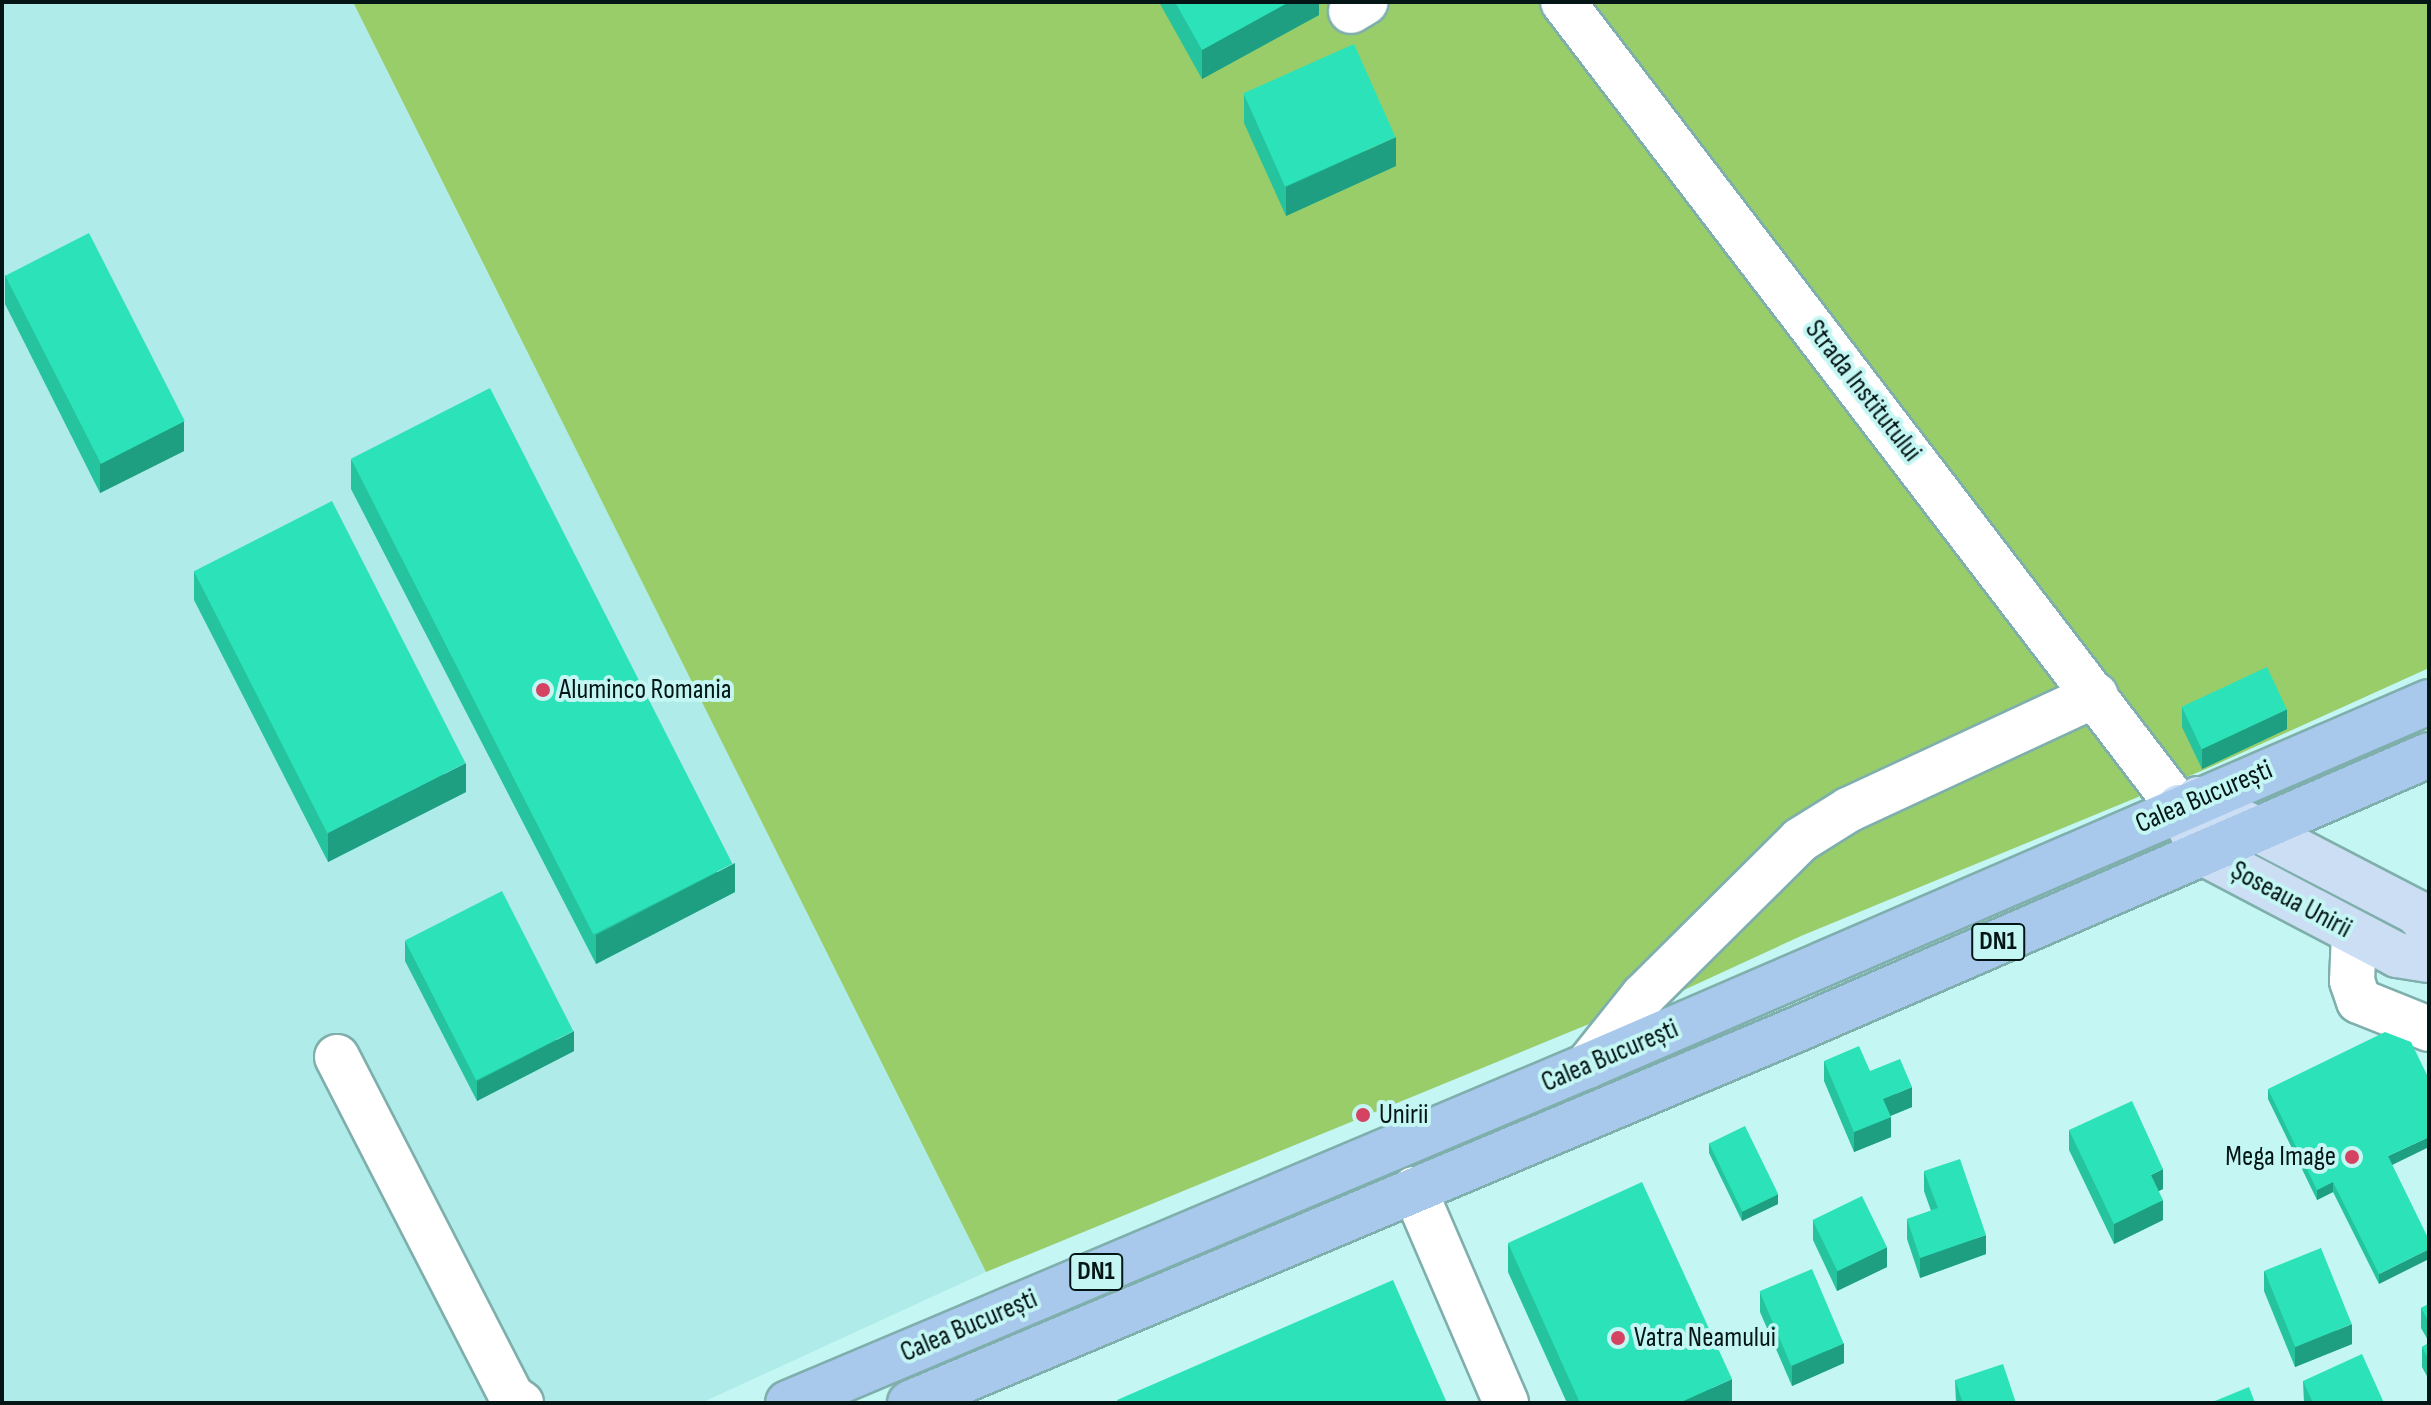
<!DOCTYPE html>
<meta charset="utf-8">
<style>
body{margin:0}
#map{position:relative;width:2431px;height:1405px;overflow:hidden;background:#c4f6f3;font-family:"Sofia Sans Condensed",sans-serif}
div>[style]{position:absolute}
.built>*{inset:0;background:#afebe8}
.green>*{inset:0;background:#98cd6a}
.roads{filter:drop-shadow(2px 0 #7fafac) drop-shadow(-2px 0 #7fafac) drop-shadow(0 2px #7fafac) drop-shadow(0 -2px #7fafac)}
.minor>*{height:44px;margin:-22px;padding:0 22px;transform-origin:22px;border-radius:22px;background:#fff}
.major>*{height:44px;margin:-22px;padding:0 22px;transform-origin:22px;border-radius:22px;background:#cbdef4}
.highway>*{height:44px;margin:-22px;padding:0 22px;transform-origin:22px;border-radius:22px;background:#a8c8ec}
.wall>*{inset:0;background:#26c39f}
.shaded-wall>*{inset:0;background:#1f9f82}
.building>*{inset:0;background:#2ce3b9;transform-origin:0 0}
.dots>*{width:22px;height:22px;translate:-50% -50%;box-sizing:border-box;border:4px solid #c4f6f3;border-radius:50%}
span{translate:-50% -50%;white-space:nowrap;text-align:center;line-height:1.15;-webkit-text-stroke:8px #c4f6f3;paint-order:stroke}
.shield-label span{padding:2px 6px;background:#c4f6f3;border:2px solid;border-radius:6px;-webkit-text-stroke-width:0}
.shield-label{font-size:26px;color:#031515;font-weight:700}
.street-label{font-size:28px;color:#031515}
.poi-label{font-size:28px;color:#031515}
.left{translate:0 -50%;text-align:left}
.right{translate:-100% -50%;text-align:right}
.frame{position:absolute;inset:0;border:4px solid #031515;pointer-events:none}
</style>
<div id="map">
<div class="built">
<div style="clip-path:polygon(2px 2px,353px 2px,986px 1272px,701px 1403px,2px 1403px)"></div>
</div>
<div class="green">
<div style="clip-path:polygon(353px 2px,2429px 2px,2429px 668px,2206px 769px,1801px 936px,1673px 995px,1662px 994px,986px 1272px)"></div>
</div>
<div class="roads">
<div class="minor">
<div style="left:1563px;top:2px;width:1014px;rotate:52.58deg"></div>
<div style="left:1351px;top:11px;width:17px;rotate:-31deg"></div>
<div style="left:2354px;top:934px;width:47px;rotate:92.4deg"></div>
<div style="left:2352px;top:981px;width:21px;rotate:71deg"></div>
<div style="left:2359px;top:1001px;width:75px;rotate:21.8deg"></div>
<div style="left:337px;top:1057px;width:382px;rotate:62.8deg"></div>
<div style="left:512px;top:1397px;width:11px;rotate:34deg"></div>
<div style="left:1587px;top:1066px;width:90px;rotate:-51.3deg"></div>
<div style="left:1643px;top:996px;width:221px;rotate:-44.8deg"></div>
<div style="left:1800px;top:840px;width:57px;rotate:-32deg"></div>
<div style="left:1848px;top:810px;width:273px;rotate:-24.9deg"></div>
<div style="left:1414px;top:1189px;width:233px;rotate:66.7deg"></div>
</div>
<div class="major">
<div style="left:2198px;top:799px;width:246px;rotate:27.4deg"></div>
<div style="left:2416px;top:912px;width:19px;rotate:47deg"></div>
<div style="left:2179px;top:807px;width:52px;rotate:62.4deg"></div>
<div style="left:2203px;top:853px;width:219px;rotate:27.7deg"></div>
<div style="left:2397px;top:955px;width:32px;rotate:9deg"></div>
</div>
<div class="highway">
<div style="left:788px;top:1403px;width:867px;rotate:-22.87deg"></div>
<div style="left:1587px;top:1066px;width:917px;rotate:-23.38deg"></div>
<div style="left:910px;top:1403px;width:958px;rotate:-22.85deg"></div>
<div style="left:1793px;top:1031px;width:693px;rotate:-23.46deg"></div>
</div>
</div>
<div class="wall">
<div style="clip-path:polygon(1159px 2px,1319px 2px,1319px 15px,1202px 79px)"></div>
<div style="clip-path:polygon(1244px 94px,1396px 166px,1286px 216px,1244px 123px)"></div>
<div style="clip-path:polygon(5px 275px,184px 451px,100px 493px,5px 304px)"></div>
<div style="clip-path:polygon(351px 459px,735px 892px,596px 964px,351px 489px)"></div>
<div style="clip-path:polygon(194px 571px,466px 792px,328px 862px,194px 600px)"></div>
<div style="clip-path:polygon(2182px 707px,2287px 729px,2202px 769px,2182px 727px)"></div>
<div style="clip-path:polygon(405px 941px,574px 1051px,477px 1101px,405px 961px)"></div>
<div style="clip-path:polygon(1824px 1061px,1870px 1071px,1912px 1107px,1890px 1116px,1891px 1137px,1854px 1152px,1824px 1081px)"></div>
<div style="clip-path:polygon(2268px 1089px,2392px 1165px,2379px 1284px,2333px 1192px,2317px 1200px,2268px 1099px)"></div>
<div style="clip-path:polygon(2069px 1130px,2163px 1189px,2158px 1191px,2163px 1220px,2114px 1244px,2069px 1150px)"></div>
<div style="clip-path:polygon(1709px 1143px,1778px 1204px,1742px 1221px,1709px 1153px)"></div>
<div style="clip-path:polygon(1924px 1171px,1986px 1254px,1920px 1278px,1907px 1239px,1907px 1219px,1931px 1211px,1924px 1191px)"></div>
<div style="clip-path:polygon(1813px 1220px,1887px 1267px,1837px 1291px,1813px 1240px)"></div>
<div style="clip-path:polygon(1508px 1243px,1732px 1403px,1567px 1403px,1508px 1272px)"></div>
<div style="clip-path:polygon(2264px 1271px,2352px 1344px,2295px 1367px,2264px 1291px)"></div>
<div style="clip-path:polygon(1760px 1292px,1844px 1363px,1792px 1386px,1760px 1312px)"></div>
<div style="clip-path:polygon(2429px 1304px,2429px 1342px,2421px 1328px,2421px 1308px)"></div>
<div style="clip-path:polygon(2429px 1343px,2429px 1380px,2422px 1367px,2422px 1347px)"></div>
<div style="clip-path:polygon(1955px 1380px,2016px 1403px,1956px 1403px)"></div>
<div style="clip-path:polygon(2303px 1381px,2384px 1403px,2304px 1403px)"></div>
</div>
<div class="shaded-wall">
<div style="clip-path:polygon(1289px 2px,1319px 2px,1319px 15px,1202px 79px,1202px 50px)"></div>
<div style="clip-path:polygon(1396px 137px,1396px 166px,1286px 216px,1286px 187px)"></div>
<div style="clip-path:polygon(184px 421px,184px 451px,100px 493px,100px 464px)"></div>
<div style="clip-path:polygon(2287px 709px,2287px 729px,2202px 769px,2202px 749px)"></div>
<div style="clip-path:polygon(466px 763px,466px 792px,328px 862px,328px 833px)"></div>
<div style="clip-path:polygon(735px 863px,735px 892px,596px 964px,596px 935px)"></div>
<div style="clip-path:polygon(574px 1031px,574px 1051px,477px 1101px,477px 1081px)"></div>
<div style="clip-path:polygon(1912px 1087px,1912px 1107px,1883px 1119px,1883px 1099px)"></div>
<div style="clip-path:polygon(1891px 1117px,1891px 1137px,1854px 1152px,1854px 1132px)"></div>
<div style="clip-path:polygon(2429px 1137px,2429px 1147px,2388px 1167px,2388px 1156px)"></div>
<div style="clip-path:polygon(2163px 1169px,2163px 1189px,2151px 1195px,2151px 1175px)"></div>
<div style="clip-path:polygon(2333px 1182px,2333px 1192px,2317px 1200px,2317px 1190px)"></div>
<div style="clip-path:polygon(1778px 1194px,1778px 1204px,1742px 1221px,1742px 1211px)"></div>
<div style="clip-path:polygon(2163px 1200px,2163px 1220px,2114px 1244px,2114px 1224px)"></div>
<div style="clip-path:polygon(1986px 1235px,1986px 1254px,1920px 1278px,1920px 1258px)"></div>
<div style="clip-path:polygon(1887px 1247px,1887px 1267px,1837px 1291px,1837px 1271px)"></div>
<div style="clip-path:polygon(2429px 1249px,2429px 1259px,2379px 1284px,2379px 1274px)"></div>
<div style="clip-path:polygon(2352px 1324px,2352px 1344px,2295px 1367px,2295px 1347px)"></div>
<div style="clip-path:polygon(1844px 1343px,1844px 1363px,1792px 1386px,1792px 1366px)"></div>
<div style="clip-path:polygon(1732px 1379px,1732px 1403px,1679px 1403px)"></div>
</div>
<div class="building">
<div style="clip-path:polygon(1175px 2px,1289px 2px,1202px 50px)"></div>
<div style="left:1354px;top:44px;width:102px;height:121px;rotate:66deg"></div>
<div style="left:89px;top:233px;width:211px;height:94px;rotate:63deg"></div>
<div style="left:490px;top:388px;width:534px;height:156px;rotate:63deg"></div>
<div style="left:332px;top:501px;width:294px;height:155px;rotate:63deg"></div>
<div style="left:2267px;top:667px;width:47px;height:94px;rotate:65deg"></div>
<div style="left:502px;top:891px;width:157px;height:109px;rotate:63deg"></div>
<div style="clip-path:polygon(2385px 1032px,2411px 1042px,2429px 1079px,2429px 1137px,2388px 1156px,2429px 1240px,2429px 1249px,2379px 1274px,2333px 1182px,2317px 1190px,2268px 1089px)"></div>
<div style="clip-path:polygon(1859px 1046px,1870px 1071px,1900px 1059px,1912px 1087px,1883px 1099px,1891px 1117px,1854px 1132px,1824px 1061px)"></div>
<div style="clip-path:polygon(2132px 1101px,2163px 1169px,2151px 1175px,2163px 1200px,2114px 1224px,2069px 1130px)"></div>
<div style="left:1745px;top:1126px;width:76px;height:40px;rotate:64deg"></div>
<div style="clip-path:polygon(1960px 1159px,1986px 1235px,1920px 1258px,1907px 1219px,1938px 1208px,1924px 1171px)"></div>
<div style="clip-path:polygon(1642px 1182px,1732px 1379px,1679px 1403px,1580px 1403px,1508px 1243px)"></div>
<div style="left:1862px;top:1196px;width:57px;height:55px;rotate:64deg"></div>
<div style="left:2321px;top:1248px;width:82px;height:61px;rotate:68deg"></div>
<div style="left:1812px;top:1269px;width:81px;height:57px;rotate:67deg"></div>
<div style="clip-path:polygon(1393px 1280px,1447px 1403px,1118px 1403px,1117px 1400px)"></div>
<div style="clip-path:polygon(2429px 1304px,2429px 1322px,2421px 1308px)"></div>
<div style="clip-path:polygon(2429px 1343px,2429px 1360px,2422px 1347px)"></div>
<div style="clip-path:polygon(2362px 1354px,2384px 1403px,2313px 1403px,2303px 1381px)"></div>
<div style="clip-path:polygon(2003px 1364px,2016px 1403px,1963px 1403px,1955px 1380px)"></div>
<div style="clip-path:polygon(2249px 1387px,2255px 1403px,2210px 1403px)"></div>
</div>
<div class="dots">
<div style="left:543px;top:690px;background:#d44462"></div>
<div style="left:1363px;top:1115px;background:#d44462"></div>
<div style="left:2352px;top:1157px;background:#d44462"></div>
<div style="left:1618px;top:1338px;background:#d44462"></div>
</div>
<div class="shield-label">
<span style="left:1998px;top:942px">DN1</span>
<span style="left:1096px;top:1272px">DN1</span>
</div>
<div class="street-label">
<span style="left:1863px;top:391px;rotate:52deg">Strada Institutului</span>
<span style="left:2204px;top:797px;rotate:-23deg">Calea București</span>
<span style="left:2291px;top:900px;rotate:28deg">Șoseaua Unirii</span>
<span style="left:1610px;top:1056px;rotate:-23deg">Calea București</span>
<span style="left:969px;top:1326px;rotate:-23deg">Calea București</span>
</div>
<div class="poi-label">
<span class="left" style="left:559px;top:690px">Aluminco Romania</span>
<span class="left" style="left:1379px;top:1115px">Unirii</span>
<span class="right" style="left:2336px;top:1157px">Mega Image</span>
<span class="left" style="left:1634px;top:1338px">Vatra Neamului</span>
</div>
<div class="frame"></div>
</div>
